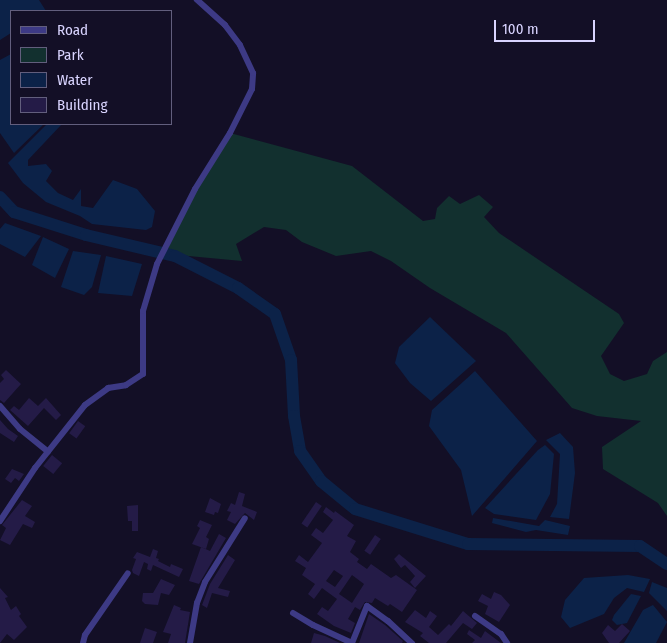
<!DOCTYPE html>
<style>
body{margin:0}
#map{position:relative;width:667px;height:643px;overflow:hidden;background:#130f26;font-family:"Fira Sans Condensed",sans-serif}
div>[style]{position:absolute}
.green>*{inset:0;background:#12302f}
.water>*{inset:0;background:#0c2248}
.river>*{height:12px;margin:-6px;padding:0 6px;transform-origin:6px;border-radius:6px;background:#0c2248}
.building>*{inset:0;background:#241b47;transform-origin:0 0}
.minor>*{height:6px;margin:-3px;padding:0 3px;transform-origin:3px;border-radius:3px;background:#3d3a85}
span{translate:-50% -50%;white-space:nowrap;text-align:center;line-height:1.15;-webkit-text-stroke:5px #130f26;paint-order:stroke}
.legend{position:absolute;left:10px;top:10px;width:162px;height:115px;box-sizing:border-box;background:#130f26;border:1px solid #625e7d;margin:0;padding:6px 9px;list-style:none;font-size:15px;color:#d9d4ff}
.legend li{display:flex;align-items:center;gap:10px;height:25px}
.legend b{width:25px;border:1px solid #625e7d}
.scale{position:absolute;left:494px;top:20px;width:101px;height:22px;box-sizing:border-box;border:2px solid #d9d4ff;border-top:0;padding-left:6px;font-size:15px;line-height:18px;white-space:nowrap;color:#d9d4ff;-webkit-text-stroke:4px #130f26;paint-order:stroke}
</style>
<div id="map">
<div class="green">
<div style="clip-path:polygon(230px 133px,352px 166px,423px 221px,435px 219px,437px 208px,449px 196px,460px 204px,479px 195px,493px 207px,484px 217px,499px 233px,619px 314px,624px 323px,601px 356px,610px 374px,624px 381px,647px 374px,653px 361px,667px 352px,667px 516px,658px 503px,603px 469px,602px 447px,641px 421px,597px 416px,572px 408px,506px 333px,430px 288px,391px 261px,371px 251px,336px 256px,302px 242px,286px 230px,264px 227px,236px 244px,242px 261px,167px 254px,172px 234px)"></div>
</div>
<div class="water">
<div style="clip-path:polygon(0 0,39px 0,46px 11px,11px 11px,11px 33px,0 40px)"></div>
<div style="clip-path:polygon(11px 54px,11px 124px,44px 124px,14px 153px,0 133px,0 60px)"></div>
<div style="clip-path:polygon(47px 124px,62px 124px,28px 160px,28px 166px,46px 164px,52px 171px,46px 181px,58px 193px,73px 200px,81px 189px,81px 206px,93px 208px,113px 180px,137px 189px,155px 211px,152px 227px,146px 230px,92px 224px,80px 216px,46px 202px,23px 183px,8px 163px)"></div>
<div style="clip-path:polygon(5px 223px,41px 236px,25px 257px,0 244px,0 229px)"></div>
<div style="clip-path:polygon(43px 237px,69px 249px,55px 278px,32px 265px)"></div>
<div style="clip-path:polygon(73px 251px,101px 255px,92px 287px,84px 295px,61px 287px)"></div>
<div style="clip-path:polygon(106px 256px,142px 264px,132px 296px,98px 293px)"></div>
<div style="clip-path:polygon(430px 317px,476px 361px,431px 401px,410px 383px,395px 363px,399px 347px)"></div>
<div style="clip-path:polygon(475px 371px,537px 441px,472px 516px,461px 470px,429px 426px,432px 410px)"></div>
<div style="clip-path:polygon(560px 433px,573px 447px,575px 473px,569px 519px,550px 517px,557px 504px,560px 454px,546px 440px)"></div>
<div style="clip-path:polygon(545px 445px,554px 454px,550px 494px,536px 520px,494px 514px,485px 508px,538px 450px)"></div>
<div style="clip-path:polygon(493px 518px,539px 526px,545px 520px,570px 526px,568px 535px,536px 530px,526px 532px,492px 523px)"></div>
<div style="clip-path:polygon(628px 575px,650px 579px,644px 592px,627px 588px,614px 598px,604px 614px,570px 628px,561px 617px,565px 600px,584px 578px)"></div>
<div style="clip-path:polygon(652px 582px,667px 588px,667px 611px,649px 593px)"></div>
<div style="clip-path:polygon(631px 594px,641px 596px,627px 623px,617px 625px,612px 620px,614px 615px)"></div>
<div style="clip-path:polygon(653px 605px,667px 622px,656px 643px,624px 643px,643px 610px)"></div>
</div>
<div class="river">
<div style="left:0;top:197px;width:21px;rotate:47deg"></div>
<div style="left:14px;top:212px;width:76px;rotate:17.7deg"></div>
<div style="left:86px;top:235px;width:91px;rotate:13.3deg"></div>
<div style="left:175px;top:256px;width:71px;rotate:26.9deg"></div>
<div style="left:238px;top:288px;width:45px;rotate:35.1deg"></div>
<div style="left:275px;top:314px;width:49px;rotate:70.8deg"></div>
<div style="left:291px;top:360px;width:56px;rotate:86.9deg"></div>
<div style="left:294px;top:416px;width:36px;rotate:80deg"></div>
<div style="left:300px;top:451px;width:37px;rotate:55deg"></div>
<div style="left:321px;top:481px;width:44px;rotate:39.5deg"></div>
<div style="left:355px;top:509px;width:118px;rotate:17.2deg"></div>
<div style="left:468px;top:544px;width:172px;rotate:0.7deg"></div>
<div style="left:640px;top:546px;width:32px;rotate:34deg"></div>
</div>
<div class="building">
<div style="clip-path:polygon(6px 370px,21px 384px,4px 403px,0 400px,0 383px,4px 379px,1px 375px)"></div>
<div style="clip-path:polygon(29px 398px,38px 406px,46px 398px,61px 415px,56px 420px,44px 408px,28px 426px,10px 410px,14px 406px,19px 410px)"></div>
<div style="clip-path:polygon(0 420px,8px 429px,18px 436px,14px 442px,0 433px)"></div>
<div style="left:78px;top:421px;width:9px;height:15px;rotate:36deg"></div>
<div style="left:52px;top:455px;width:13px;height:14px;rotate:39deg"></div>
<div style="clip-path:polygon(12px 469px,24px 474px,19px 481px,15px 478px,11px 483px,5px 479px)"></div>
<div style="clip-path:polygon(239px 492px,245px 494px,242px 506px,257px 512px,254px 520px,245px 513px,235px 524px,227px 520px,231px 512px,227px 511px,231px 503px,235px 505px)"></div>
<div style="clip-path:polygon(210px 498px,221px 504px,218px 513px,215px 512px,214px 515px,205px 512px)"></div>
<div style="clip-path:polygon(22px 500px,32px 506px,25px 516px,35px 522px,32px 528px,23px 524px,10px 545px,0 540px,6px 528px,2px 525px)"></div>
<div style="left:316px;top:502px;width:7px;height:26px;rotate:34deg"></div>
<div style="clip-path:polygon(138px 505px,138px 531px,132px 531px,132px 521px,128px 521px,127px 506px)"></div>
<div style="clip-path:polygon(evenodd,326px 507px,334px 513px,335px 511px,354px 525px,347px 536px,356px 541px,350px 552px,359px 559px,357px 562px,367px 569px,371px 564px,391px 578px,396px 575px,417px 590px,402px 612px,390px 604px,388px 606px,375px 598px,372px 603px,365px 602px,360px 610px,355px 607px,348px 619px,355px 623px,351px 633px,334px 626px,317px 614px,322px 607px,328px 611px,337px 599px,322px 588px,314px 599px,308px 594px,315px 584px,302px 575px,306px 568px,295px 561px,299px 555px,308px 562px,322px 543px,311px 535px,316px 528px,323px 533px,333px 520px,323px 512px,326px 507px,334px 570px,343px 576px,335px 587px,326px 581px,334px 570px,326px 507px,352px 575px,364px 584px,352px 603px,339px 594px,352px 575px)"></div>
<div style="clip-path:polygon(200px 520px,212px 525px,206px 537px,209px 539px,206px 549px,192px 544px,200px 528px,197px 526px)"></div>
<div style="clip-path:polygon(219px 534px,226px 538px,199px 584px,189px 581px,201px 547px,210px 551px)"></div>
<div style="left:375px;top:535px;width:7px;height:19px;rotate:34deg"></div>
<div style="clip-path:polygon(153px 549px,158px 551px,156px 558px,159px 559px,158px 561px,170px 567px,171px 564px,183px 569px,179px 577px,153px 565px,151px 571px,147px 569px,148px 564px,144px 562px,139px 576px,133px 573px,132px 570px,136px 559px,133px 558px,137px 552px,150px 557px)"></div>
<div style="clip-path:polygon(399px 554px,426px 576px,415px 588px,410px 582px,415px 576px,405px 565px,401px 568px,394px 559px)"></div>
<div style="clip-path:polygon(228px 555px,235px 560px,218px 588px,230px 591px,228px 597px,212px 593px,207px 608px,202px 605px,210px 584px)"></div>
<div style="clip-path:polygon(161px 579px,175px 585px,169px 595px,161px 593px,158px 605px,145px 604px,142px 601px,143px 593px,153px 593px)"></div>
<div style="clip-path:polygon(0 588px,8px 597px,5px 598px,11px 610px,16px 606px,21px 614px,19px 616px,27px 627px,14px 640px,7px 634px,0 643px)"></div>
<div style="clip-path:polygon(494px 592px,501px 595px,510px 605px,499px 622px,485px 614px,488px 606px,478px 601px,482px 594px,491px 599px)"></div>
<div style="clip-path:polygon(174px 605px,181px 608px,180px 610px,190px 612px,185px 643px,168px 643px,171px 634px,163px 632px)"></div>
<div style="clip-path:polygon(415px 610px,426px 618px,430px 611px,437px 616px,429px 627px,438px 635px,449px 624px,451px 626px,463px 611px,477px 623px,472px 629px,463px 623px,446px 643px,429px 643px,420px 636px,423px 633px,405px 622px)"></div>
<div style="clip-path:polygon(369px 614px,385px 625px,403px 641px,402px 643px,359px 643px)"></div>
<div style="clip-path:polygon(622px 624px,630px 631px,619px 643px,609px 643px,602px 633px,608px 625px,615px 631px)"></div>
<div style="clip-path:polygon(145px 628px,157px 632px,153px 643px,140px 643px)"></div>
<div style="clip-path:polygon(469px 630px,481px 638px,485px 631px,501px 643px,472px 643px,475px 640px,467px 634px)"></div>
<div style="clip-path:polygon(314px 633px,325px 636px,340px 643px,311px 643px)"></div>
</div>
<div class="minor">
<div style="left:0;top:406px;width:30px;rotate:49deg"></div>
<div style="left:20px;top:429px;width:36px;rotate:39deg"></div>
<div style="left:0;top:521px;width:64px;rotate:-56.6deg"></div>
<div style="left:35px;top:468px;width:80px;rotate:-51.6deg"></div>
<div style="left:85px;top:405px;width:29px;rotate:-36deg"></div>
<div style="left:108px;top:388px;width:18px;rotate:-9deg"></div>
<div style="left:126px;top:385px;width:20px;rotate:-33deg"></div>
<div style="left:143px;top:374px;width:63px;rotate:-90deg"></div>
<div style="left:143px;top:311px;width:49px;rotate:-73.4deg"></div>
<div style="left:157px;top:264px;width:84px;rotate:-63.1deg"></div>
<div style="left:195px;top:189px;width:66px;rotate:-58deg"></div>
<div style="left:230px;top:133px;width:49px;rotate:-63.4deg"></div>
<div style="left:252px;top:89px;width:16px;rotate:-86deg"></div>
<div style="left:253px;top:73px;width:31px;rotate:-115deg"></div>
<div style="left:240px;top:45px;width:25px;rotate:-127deg"></div>
<div style="left:225px;top:25px;width:38px;rotate:-138deg"></div>
<div style="left:293px;top:613px;width:23px;rotate:31deg"></div>
<div style="left:313px;top:625px;width:43px;rotate:24.8deg"></div>
<div style="left:475px;top:616px;width:32px;rotate:35deg"></div>
<div style="left:501px;top:634px;width:11px;rotate:56deg"></div>
<div style="left:83px;top:643px;width:8px;rotate:-76deg"></div>
<div style="left:85px;top:635px;width:75px;rotate:-55.3deg"></div>
<div style="left:190px;top:643px;width:41px;rotate:-80.1deg"></div>
<div style="left:197px;top:603px;width:22px;rotate:-69deg"></div>
<div style="left:205px;top:582px;width:75px;rotate:-58deg"></div>
<div style="left:352px;top:643px;width:40px;rotate:-68deg"></div>
<div style="left:367px;top:606px;width:26px;rotate:36deg"></div>
<div style="left:388px;top:621px;width:33px;rotate:43deg"></div>
</div>
<ul class="legend">
<li><b style="height:6px;background:#3d3a85"></b>Road</li>
<li><b style="height:14px;background:#12302f"></b>Park</li>
<li><b style="height:14px;background:#0c2248"></b>Water</li>
<li><b style="height:14px;background:#241b47"></b>Building</li>
</ul>
<div class="scale">100 m</div>
</div>
